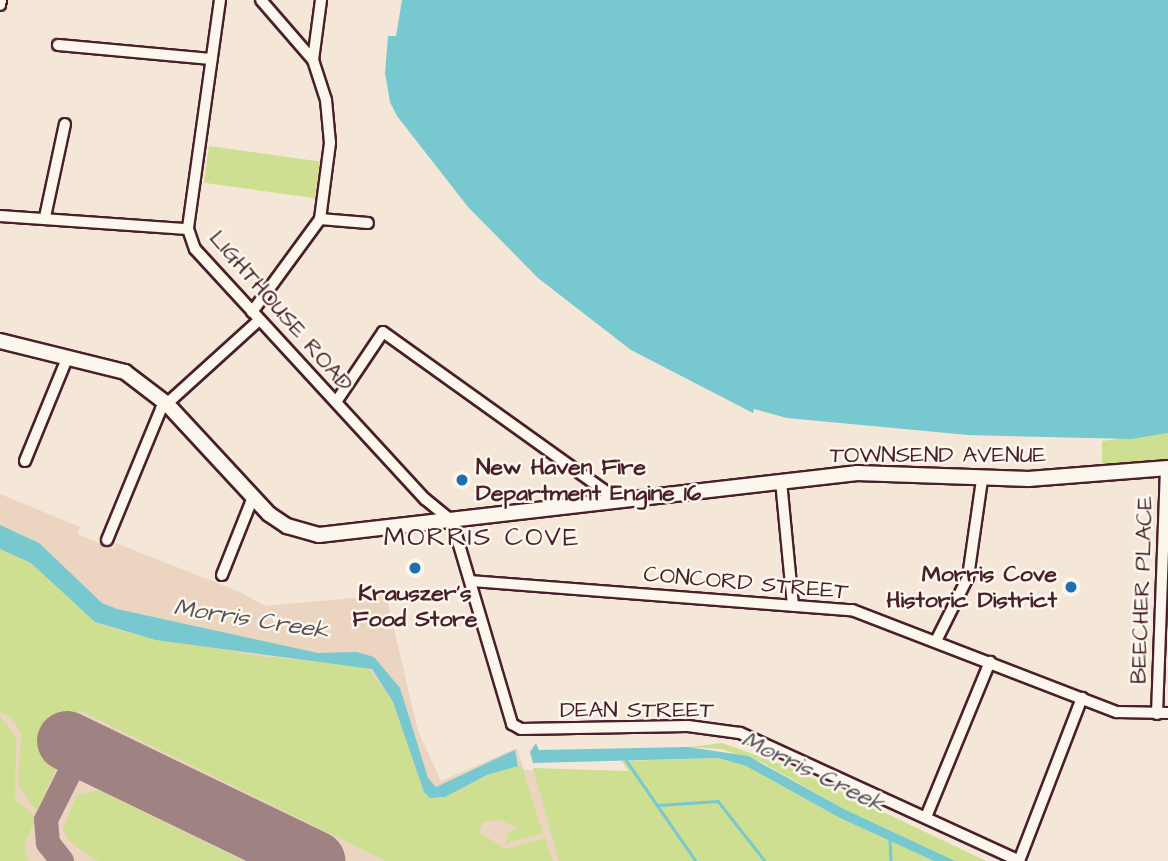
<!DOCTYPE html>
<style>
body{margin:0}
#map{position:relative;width:1168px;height:861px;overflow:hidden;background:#f4e7d8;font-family:"Architects Daughter",sans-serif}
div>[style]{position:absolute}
.built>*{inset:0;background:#ebd4c0}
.green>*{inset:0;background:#cfdf92;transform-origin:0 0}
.water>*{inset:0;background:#77c8cf}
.stream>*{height:2.5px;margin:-1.25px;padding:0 1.25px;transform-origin:1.25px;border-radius:1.25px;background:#77c8cf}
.taxiway>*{height:24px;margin:-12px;padding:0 12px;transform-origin:12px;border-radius:12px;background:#9f8382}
.runway>*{height:60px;margin:-30px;padding:0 30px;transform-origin:30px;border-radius:30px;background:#9f8382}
.roads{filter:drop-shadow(2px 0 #4a1f2b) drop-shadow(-2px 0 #4a1f2b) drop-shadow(0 2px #4a1f2b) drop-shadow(0 -2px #4a1f2b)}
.street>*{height:10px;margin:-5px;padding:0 5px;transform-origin:5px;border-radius:5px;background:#fbf7ec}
.secondary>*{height:14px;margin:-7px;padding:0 7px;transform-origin:7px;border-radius:7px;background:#fbf7ec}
.dots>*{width:19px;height:19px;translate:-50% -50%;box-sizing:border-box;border:4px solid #fbf7ec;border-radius:50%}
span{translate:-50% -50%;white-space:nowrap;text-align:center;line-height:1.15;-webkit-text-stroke:5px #fbf7ec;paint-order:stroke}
.street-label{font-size:23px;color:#4a1f2b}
.poi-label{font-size:23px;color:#4a1f2b;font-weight:700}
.left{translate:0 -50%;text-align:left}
.right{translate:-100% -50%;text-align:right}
.water-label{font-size:24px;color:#58525c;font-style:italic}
.quarter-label{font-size:26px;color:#4a1f2b;letter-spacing:2px}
</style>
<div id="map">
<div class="built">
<div style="clip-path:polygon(0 494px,80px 527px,78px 534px,113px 549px,116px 543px,240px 592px,265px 606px,386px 595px,418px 731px,441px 781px,517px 748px,524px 770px,629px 771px,883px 841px,899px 833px,986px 861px,0 861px)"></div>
</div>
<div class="green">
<div style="left:209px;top:146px;width:112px;height:37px;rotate:8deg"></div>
<div style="clip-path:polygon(1168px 432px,1168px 463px,1102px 468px,1102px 441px)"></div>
<div style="clip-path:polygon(0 549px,31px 563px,95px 622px,123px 632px,259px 656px,367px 667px,393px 702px,424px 792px,441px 799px,492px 773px,511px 765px,522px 767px,543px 833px,505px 844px,509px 832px,518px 827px,499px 820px,483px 822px,479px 832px,506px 849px,545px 838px,553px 861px,386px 861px,81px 711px,37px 812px,18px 784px,21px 734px,15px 722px,0 711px)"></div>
<div style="clip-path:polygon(0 716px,16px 738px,15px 799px,36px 818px,24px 845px,28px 861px,0 861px)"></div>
<div style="clip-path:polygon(722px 743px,789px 767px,986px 861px,955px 861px,844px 809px,761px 762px,721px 749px,688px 747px)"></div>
<div style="clip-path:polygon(718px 758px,746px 766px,840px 818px,934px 861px,559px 861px,533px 768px,628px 771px,622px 761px)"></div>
<div style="clip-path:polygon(97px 790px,100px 791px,244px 861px,98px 861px,69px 841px,63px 829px,76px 796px)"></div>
</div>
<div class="water">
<div style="clip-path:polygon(402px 0,1168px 0,1168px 433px,1131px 439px,968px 435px,787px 418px,754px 409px,753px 413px,631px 350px,538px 278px,468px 207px,397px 116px,390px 102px,385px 73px,388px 36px,396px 36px)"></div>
<div style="clip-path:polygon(0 525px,39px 543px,102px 603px,117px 609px,318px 653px,357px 652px,374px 657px,400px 688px,428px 778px,436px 787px,515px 750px,518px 766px,487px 775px,445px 797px,430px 798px,424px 792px,393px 702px,372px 669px,156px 640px,95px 622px,31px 563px,0 549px)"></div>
<div style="clip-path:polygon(536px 743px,539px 750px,688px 747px,748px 756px,844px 809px,955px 861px,934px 861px,840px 818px,746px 766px,718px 758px,533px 763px,530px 752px)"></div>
</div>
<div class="stream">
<div style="left:626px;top:760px;width:123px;rotate:55.3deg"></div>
<div style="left:658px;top:805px;width:60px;rotate:-3.8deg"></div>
<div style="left:718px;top:801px;width:76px;rotate:51.9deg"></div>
<div style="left:890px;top:840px;width:21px;rotate:87deg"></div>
</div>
<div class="taxiway">
<div style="left:62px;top:861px;width:23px;rotate:-128deg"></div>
<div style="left:48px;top:843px;width:23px;rotate:-95deg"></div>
<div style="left:46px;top:820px;width:80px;rotate:-63.4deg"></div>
</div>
<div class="runway">
<div style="left:67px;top:741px;width:276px;rotate:25.8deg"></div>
</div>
<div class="roads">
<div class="street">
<div style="left:220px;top:0;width:231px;rotate:98deg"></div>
<div style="left:188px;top:229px;width:21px;rotate:71deg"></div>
<div style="left:195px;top:249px;width:340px;rotate:47.4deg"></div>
<div style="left:425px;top:499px;width:35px;rotate:39deg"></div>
<div style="left:452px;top:521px;width:212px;rotate:73.5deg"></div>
<div style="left:512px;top:724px;width:10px;rotate:29deg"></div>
<div style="left:521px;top:729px;width:167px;rotate:-1deg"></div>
<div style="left:688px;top:726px;width:52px;rotate:7.7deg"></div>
<div style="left:740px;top:733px;width:307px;rotate:24.6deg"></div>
<div style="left:261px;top:0;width:79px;rotate:49.1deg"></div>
<div style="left:0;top:5px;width:5px;rotate:-79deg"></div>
<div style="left:58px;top:45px;width:154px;rotate:5.2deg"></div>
<div style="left:0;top:216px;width:188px;rotate:4deg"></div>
<div style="left:45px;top:217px;width:95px;rotate:-77.9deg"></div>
<div style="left:320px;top:219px;width:48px;rotate:4.8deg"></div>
<div style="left:252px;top:312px;width:115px;rotate:-53.8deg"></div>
<div style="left:320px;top:219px;width:77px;rotate:-82.5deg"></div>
<div style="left:330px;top:143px;width:43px;rotate:-95.3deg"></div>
<div style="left:326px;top:100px;width:42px;rotate:-108deg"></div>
<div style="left:313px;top:60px;width:61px;rotate:-82.4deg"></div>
<div style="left:336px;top:402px;width:84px;rotate:-56.1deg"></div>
<div style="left:383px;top:332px;width:272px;rotate:35.6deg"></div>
<div style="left:604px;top:490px;width:13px;rotate:58deg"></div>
<div style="left:25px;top:461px;width:113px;rotate:-67.7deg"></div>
<div style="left:781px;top:481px;width:125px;rotate:84.5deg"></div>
<div style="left:107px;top:540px;width:142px;rotate:-67.6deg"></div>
<div style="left:161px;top:409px;width:132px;rotate:-42.2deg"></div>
<div style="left:222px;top:575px;width:84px;rotate:-68.3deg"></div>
<div style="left:471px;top:581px;width:382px;rotate:4.4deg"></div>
<div style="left:852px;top:610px;width:284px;rotate:21.1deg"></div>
<div style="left:1117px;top:712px;width:51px;rotate:1.1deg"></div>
<div style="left:936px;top:641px;width:72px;rotate:-63.4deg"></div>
<div style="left:968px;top:577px;width:98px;rotate:-81.8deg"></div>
<div style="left:1157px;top:714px;width:246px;rotate:-87.9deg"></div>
<div style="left:926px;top:817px;width:168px;rotate:-67.6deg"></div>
<div style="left:1019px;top:861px;width:175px;rotate:-68.9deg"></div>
</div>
<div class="secondary">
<div style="left:0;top:341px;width:129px;rotate:13.9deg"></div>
<div style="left:125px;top:372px;width:53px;rotate:37.3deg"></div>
<div style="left:167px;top:404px;width:150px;rotate:47.2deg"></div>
<div style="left:269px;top:514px;width:22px;rotate:34deg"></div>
<div style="left:287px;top:526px;width:33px;rotate:16deg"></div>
<div style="left:319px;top:535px;width:542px;rotate:-6.57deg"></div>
<div style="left:857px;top:473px;width:172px;rotate:2deg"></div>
<div style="left:1029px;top:479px;width:139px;rotate:-4.5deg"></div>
</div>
</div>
<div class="dots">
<div style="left:462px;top:480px;background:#1f6fb2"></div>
<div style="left:415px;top:568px;background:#1f6fb2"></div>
<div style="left:1071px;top:587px;background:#1f6fb2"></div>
</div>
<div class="street-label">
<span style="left:281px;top:311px;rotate:49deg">LIGHTHOUSE ROAD</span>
<span style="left:938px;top:455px">TOWNSEND AVENUE</span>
<span style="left:746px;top:583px;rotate:5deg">CONCORD STREET</span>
<span style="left:1142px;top:590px;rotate:-88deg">BEECHER PLACE</span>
<span style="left:637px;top:710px">DEAN STREET</span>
</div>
<div class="poi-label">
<span class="left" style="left:476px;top:480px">New Haven Fire<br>Department Engine 16</span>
<span class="right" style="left:1057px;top:587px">Morris Cove<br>Historic District</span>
<span style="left:415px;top:606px">Krauszer's<br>Food Store</span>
</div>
<div class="water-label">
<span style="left:251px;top:620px;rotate:9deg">Morris Creek</span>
<span style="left:813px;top:773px;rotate:26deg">Morris Creek</span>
</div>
<div class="quarter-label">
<span style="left:482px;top:538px">MORRIS COVE</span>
</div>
</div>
